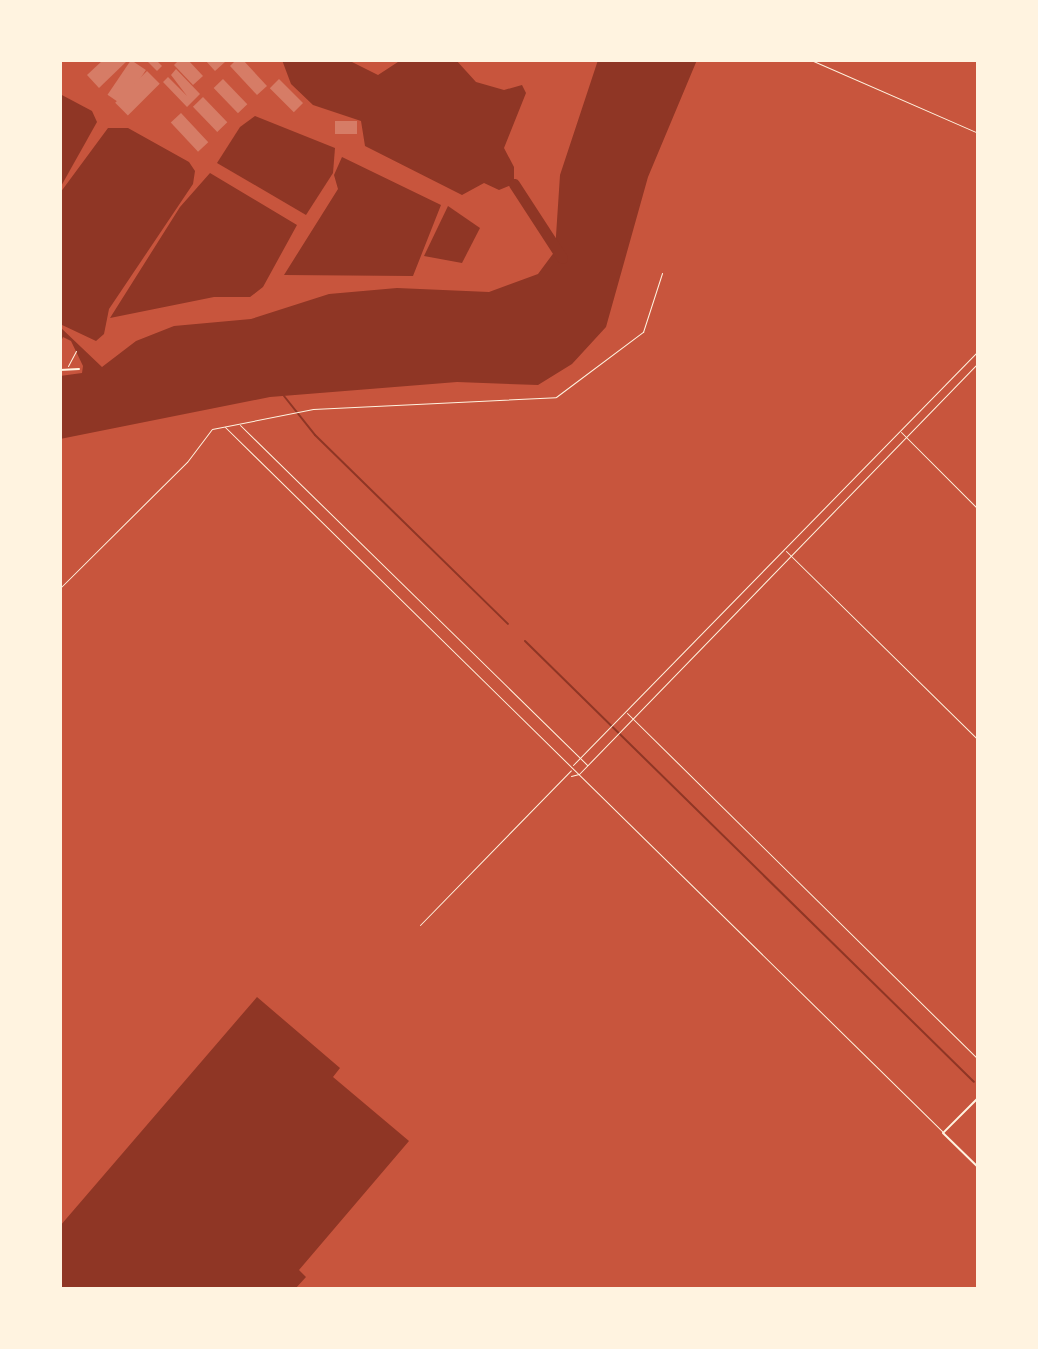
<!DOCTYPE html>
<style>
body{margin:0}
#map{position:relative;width:1038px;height:1349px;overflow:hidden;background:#c8553d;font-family:"Work Sans",sans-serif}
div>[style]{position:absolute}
.water>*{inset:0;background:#8f3625}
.stream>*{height:2px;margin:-1px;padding:0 1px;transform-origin:1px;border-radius:1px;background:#8f3625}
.river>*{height:11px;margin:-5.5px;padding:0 5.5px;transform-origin:5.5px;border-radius:5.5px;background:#8f3625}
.building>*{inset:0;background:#d67c66;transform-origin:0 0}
.path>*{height:1px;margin:-0.5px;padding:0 0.5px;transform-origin:0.5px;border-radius:0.5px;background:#fff3e0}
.service>*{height:1px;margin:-0.5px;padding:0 0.5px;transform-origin:0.5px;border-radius:0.5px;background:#fff3e0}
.minor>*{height:2px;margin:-1px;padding:0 1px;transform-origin:1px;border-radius:1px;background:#fff3e0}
span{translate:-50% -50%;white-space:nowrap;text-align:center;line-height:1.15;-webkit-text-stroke:6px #fff3e0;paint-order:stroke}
.frame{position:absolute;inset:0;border:62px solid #fff3e0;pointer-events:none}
</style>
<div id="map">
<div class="water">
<div style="clip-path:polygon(282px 60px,348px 60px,378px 75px,401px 60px,456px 60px,476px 82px,504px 90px,522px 85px,526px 93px,504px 148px,514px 167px,514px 184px,499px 190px,484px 183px,462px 195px,365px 146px,361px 121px,313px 105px,291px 84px)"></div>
<div style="clip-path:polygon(598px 60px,697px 60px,648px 177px,606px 327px,572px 364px,538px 385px,457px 382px,270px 397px,60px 439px,60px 376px,82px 373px,83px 366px,71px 341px,63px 337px,60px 344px,60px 327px,102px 367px,136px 341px,174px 326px,251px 319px,329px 294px,397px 288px,489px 292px,538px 274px,555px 251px,560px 175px)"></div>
<div style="clip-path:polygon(60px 94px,92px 111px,97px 122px,60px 188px)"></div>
<div style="clip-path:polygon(255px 116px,335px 148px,333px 173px,306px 215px,217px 163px,240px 127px)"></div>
<div style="clip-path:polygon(108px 128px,128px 128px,189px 162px,195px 171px,193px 184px,109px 309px,104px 334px,96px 341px,60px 324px,60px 193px)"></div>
<div style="clip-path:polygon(342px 157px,441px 205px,413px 276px,284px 275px,338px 189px,334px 175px)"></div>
<div style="clip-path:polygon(210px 173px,297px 225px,263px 287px,250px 297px,214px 297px,110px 318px,180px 207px)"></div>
<div style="clip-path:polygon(448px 206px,480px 228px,462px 263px,424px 256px)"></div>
<div style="clip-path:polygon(257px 997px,340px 1068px,333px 1077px,409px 1141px,299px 1270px,306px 1277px,295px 1289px,60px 1289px,60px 1226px)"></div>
</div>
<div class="stream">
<div style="left:284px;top:396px;width:50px;rotate:51.5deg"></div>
<div style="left:315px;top:435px;width:270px;rotate:44.4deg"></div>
<div style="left:525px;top:641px;width:629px;rotate:44.48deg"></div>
</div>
<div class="river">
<div style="left:514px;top:184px;width:88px;rotate:57deg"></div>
</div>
<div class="building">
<div style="clip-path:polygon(103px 60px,128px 60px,99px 88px,87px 75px)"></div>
<div style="left:131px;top:60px;width:18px;height:42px;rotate:34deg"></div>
<div style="clip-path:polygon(146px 60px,156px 60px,162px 66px,157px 71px)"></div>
<div style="clip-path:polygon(179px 60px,188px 60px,203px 76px,193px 85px,174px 65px)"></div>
<div style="clip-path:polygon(205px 60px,223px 60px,225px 62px,215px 71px)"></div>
<div style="clip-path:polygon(236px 60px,243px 60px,267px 86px,257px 95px,230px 66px)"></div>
<div style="clip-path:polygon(176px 69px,200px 94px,187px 107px,163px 82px,168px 77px,187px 96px,171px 75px)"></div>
<div style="left:147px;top:71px;width:18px;height:45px;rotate:45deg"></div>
<div style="left:223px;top:79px;width:35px;height:13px;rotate:46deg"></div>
<div style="left:279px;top:79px;width:34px;height:13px;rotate:45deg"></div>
<div style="left:203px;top:97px;width:35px;height:14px;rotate:46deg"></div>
<div style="left:181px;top:113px;width:40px;height:14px;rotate:47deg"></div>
<div style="left:335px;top:121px;width:22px;height:13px"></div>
</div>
<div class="path">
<div style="left:68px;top:366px;width:17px;rotate:-62deg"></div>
</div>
<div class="service">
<div style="left:811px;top:60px;width:182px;rotate:23.6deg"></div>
<div style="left:240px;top:425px;width:486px;rotate:44.4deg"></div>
<div style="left:225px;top:427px;width:1005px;rotate:44.48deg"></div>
<div style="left:901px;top:432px;width:109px;rotate:45deg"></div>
<div style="left:786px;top:551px;width:269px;rotate:44.5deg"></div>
<div style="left:60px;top:588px;width:179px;rotate:-44.8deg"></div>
<div style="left:187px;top:462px;width:41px;rotate:-52.9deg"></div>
<div style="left:212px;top:429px;width:103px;rotate:-11.2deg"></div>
<div style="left:313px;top:409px;width:243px;rotate:-2.8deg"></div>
<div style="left:556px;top:397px;width:109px;rotate:-36.8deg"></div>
<div style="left:643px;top:332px;width:62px;rotate:-72.1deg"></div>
<div style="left:627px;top:713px;width:493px;rotate:44.6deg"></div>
<div style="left:573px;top:765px;width:579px;rotate:-45.63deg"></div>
<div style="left:571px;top:776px;width:8px;rotate:-14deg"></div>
<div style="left:579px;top:774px;width:573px;rotate:-45.85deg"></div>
<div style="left:420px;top:925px;width:216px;rotate:-45.7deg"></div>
</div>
<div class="minor">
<div style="left:60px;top:370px;width:19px;rotate:-3deg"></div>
<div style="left:978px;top:1098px;width:49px;rotate:135deg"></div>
<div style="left:943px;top:1133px;width:49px;rotate:44.2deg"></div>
</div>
<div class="frame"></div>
</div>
